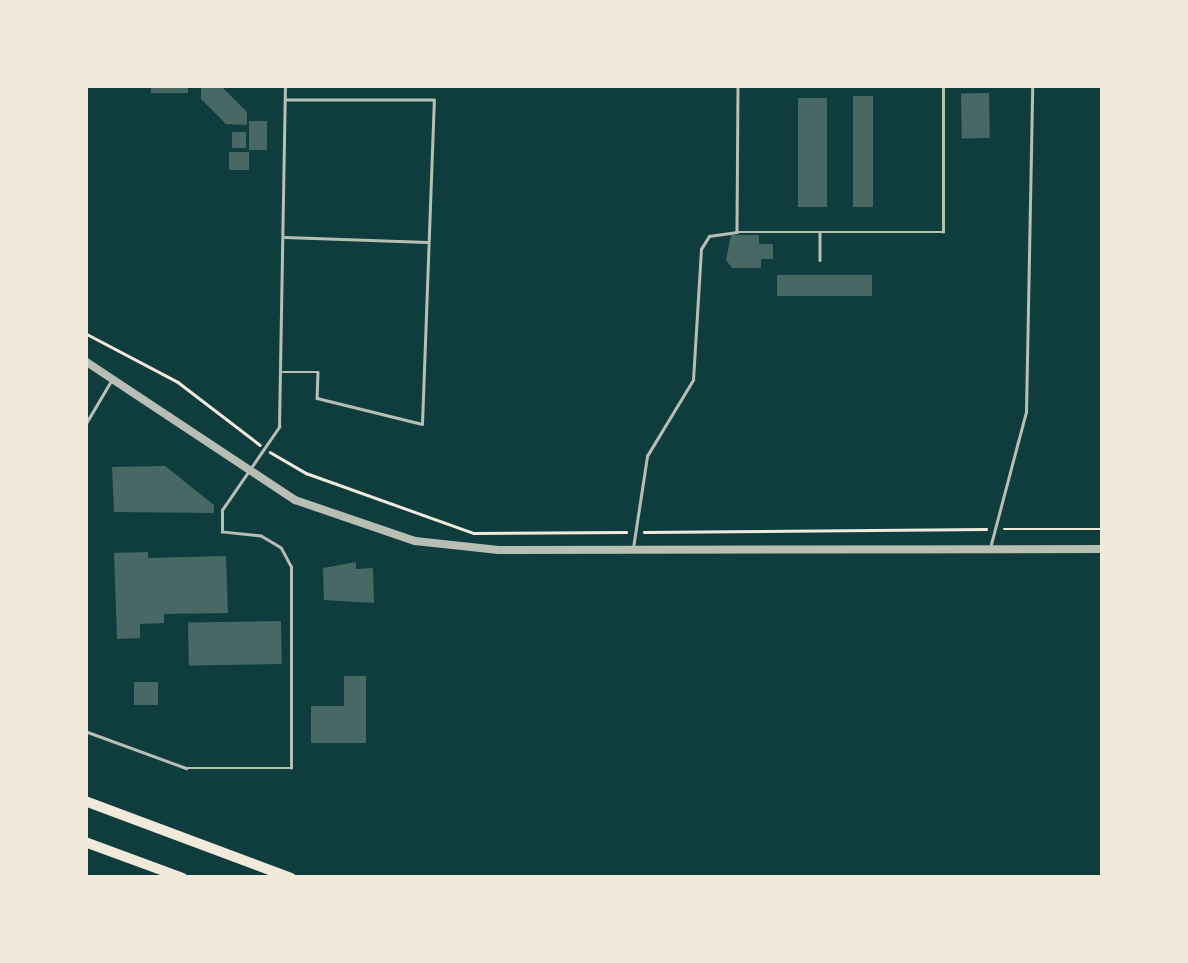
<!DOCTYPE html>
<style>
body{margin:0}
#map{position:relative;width:1188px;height:963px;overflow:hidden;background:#0f3d3e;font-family:"Noto Sans",sans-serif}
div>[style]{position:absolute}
.building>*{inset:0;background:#486865;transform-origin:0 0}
.path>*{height:2.5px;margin:-1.25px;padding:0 1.25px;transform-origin:1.25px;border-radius:1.25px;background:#f1e9da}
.service>*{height:2.5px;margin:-1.25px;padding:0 1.25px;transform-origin:1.25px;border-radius:1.25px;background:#b8beb3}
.tertiary>*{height:8px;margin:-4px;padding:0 4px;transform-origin:4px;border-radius:4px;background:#b8beb3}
.motorway>*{height:10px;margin:-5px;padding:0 5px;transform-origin:5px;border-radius:5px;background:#f1e9da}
span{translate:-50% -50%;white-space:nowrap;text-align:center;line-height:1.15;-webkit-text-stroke:10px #f1e9da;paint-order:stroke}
.frame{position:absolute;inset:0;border:88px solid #f1e9da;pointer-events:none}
</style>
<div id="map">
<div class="building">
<div style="left:151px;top:85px;width:37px;height:8px"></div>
<div style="clip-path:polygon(201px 85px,220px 85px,247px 112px,247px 125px,226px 124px,201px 99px)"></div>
<div style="left:989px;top:93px;width:45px;height:28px;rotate:89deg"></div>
<div style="left:853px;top:96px;width:20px;height:111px"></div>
<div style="left:798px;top:98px;width:29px;height:109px"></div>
<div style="left:249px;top:121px;width:18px;height:29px"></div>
<div style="left:232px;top:132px;width:14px;height:16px"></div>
<div style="left:229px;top:152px;width:20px;height:18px"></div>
<div style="clip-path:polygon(731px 235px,759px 235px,759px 244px,773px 244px,773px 259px,761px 259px,761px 268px,732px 268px,726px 260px)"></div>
<div style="left:872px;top:275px;width:21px;height:95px;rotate:90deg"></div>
<div style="clip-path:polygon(165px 466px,214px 505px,214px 513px,114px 512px,112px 467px)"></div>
<div style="clip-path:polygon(148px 552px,148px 558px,226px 556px,228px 613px,164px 614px,164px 623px,140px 624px,140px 638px,117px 639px,114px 553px)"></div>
<div style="clip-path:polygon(356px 562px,356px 569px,373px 568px,374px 603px,324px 600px,323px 568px)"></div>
<div style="left:281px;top:621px;width:43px;height:93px;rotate:89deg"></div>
<div style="clip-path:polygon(344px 676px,366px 676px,366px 743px,311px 743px,311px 706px,344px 706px)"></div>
<div style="left:158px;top:682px;width:23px;height:24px;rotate:90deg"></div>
</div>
<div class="path">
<div style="left:85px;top:333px;width:105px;rotate:27.8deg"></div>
<div style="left:178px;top:382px;width:103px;rotate:37.5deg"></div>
<div style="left:270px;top:452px;width:42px;rotate:30.3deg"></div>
<div style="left:306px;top:473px;width:178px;rotate:19.7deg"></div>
<div style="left:474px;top:533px;width:152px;rotate:-0.4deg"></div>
<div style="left:1004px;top:529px;width:99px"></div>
<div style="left:644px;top:532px;width:342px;rotate:-0.5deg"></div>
</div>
<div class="service">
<div style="left:738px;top:85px;width:147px;rotate:90.4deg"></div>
<div style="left:737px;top:232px;width:83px"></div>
<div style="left:820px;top:232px;width:28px;rotate:90deg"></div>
<div style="left:820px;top:232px;width:123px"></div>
<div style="left:943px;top:232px;width:147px;rotate:-90deg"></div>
<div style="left:285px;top:237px;width:142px;rotate:2deg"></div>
<div style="left:283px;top:372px;width:35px"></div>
<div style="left:318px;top:372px;width:26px;rotate:92deg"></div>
<div style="left:317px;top:398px;width:108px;rotate:13.9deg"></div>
<div style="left:422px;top:424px;width:324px;rotate:-87.9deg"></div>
<div style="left:434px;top:100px;width:148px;rotate:180deg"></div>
<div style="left:85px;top:425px;width:51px;rotate:-59.4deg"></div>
<div style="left:633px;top:548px;width:93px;rotate:-81.3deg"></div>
<div style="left:647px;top:456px;width:89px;rotate:-58.8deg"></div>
<div style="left:693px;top:380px;width:131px;rotate:-86.5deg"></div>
<div style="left:701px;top:249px;width:15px;rotate:-58deg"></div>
<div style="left:709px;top:236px;width:28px;rotate:-8deg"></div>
<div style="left:990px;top:548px;width:141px;rotate:-75.2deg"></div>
<div style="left:1026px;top:412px;width:327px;rotate:-88.9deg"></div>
<div style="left:85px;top:731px;width:108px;rotate:20.1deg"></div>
<div style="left:186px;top:768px;width:105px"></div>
<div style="left:291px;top:768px;width:201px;rotate:-90deg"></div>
<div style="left:291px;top:567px;width:21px;rotate:-118deg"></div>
<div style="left:281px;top:548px;width:23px;rotate:-149deg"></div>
<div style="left:261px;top:536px;width:39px;rotate:-174deg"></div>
<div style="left:222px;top:532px;width:22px;rotate:-90deg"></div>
<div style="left:222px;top:510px;width:101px;rotate:-55.5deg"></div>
<div style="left:279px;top:427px;width:342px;rotate:-89deg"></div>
</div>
<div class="tertiary">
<div style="left:85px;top:361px;width:252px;rotate:33.5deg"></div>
<div style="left:295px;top:500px;width:127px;rotate:18.9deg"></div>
<div style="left:415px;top:541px;width:84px;rotate:6.1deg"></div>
<div style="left:499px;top:550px;width:604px;rotate:-0.09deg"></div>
</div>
<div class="motorway">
<div style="left:85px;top:801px;width:220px;rotate:20.5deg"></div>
<div style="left:85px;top:842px;width:104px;rotate:20.2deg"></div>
</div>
<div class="frame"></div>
</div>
